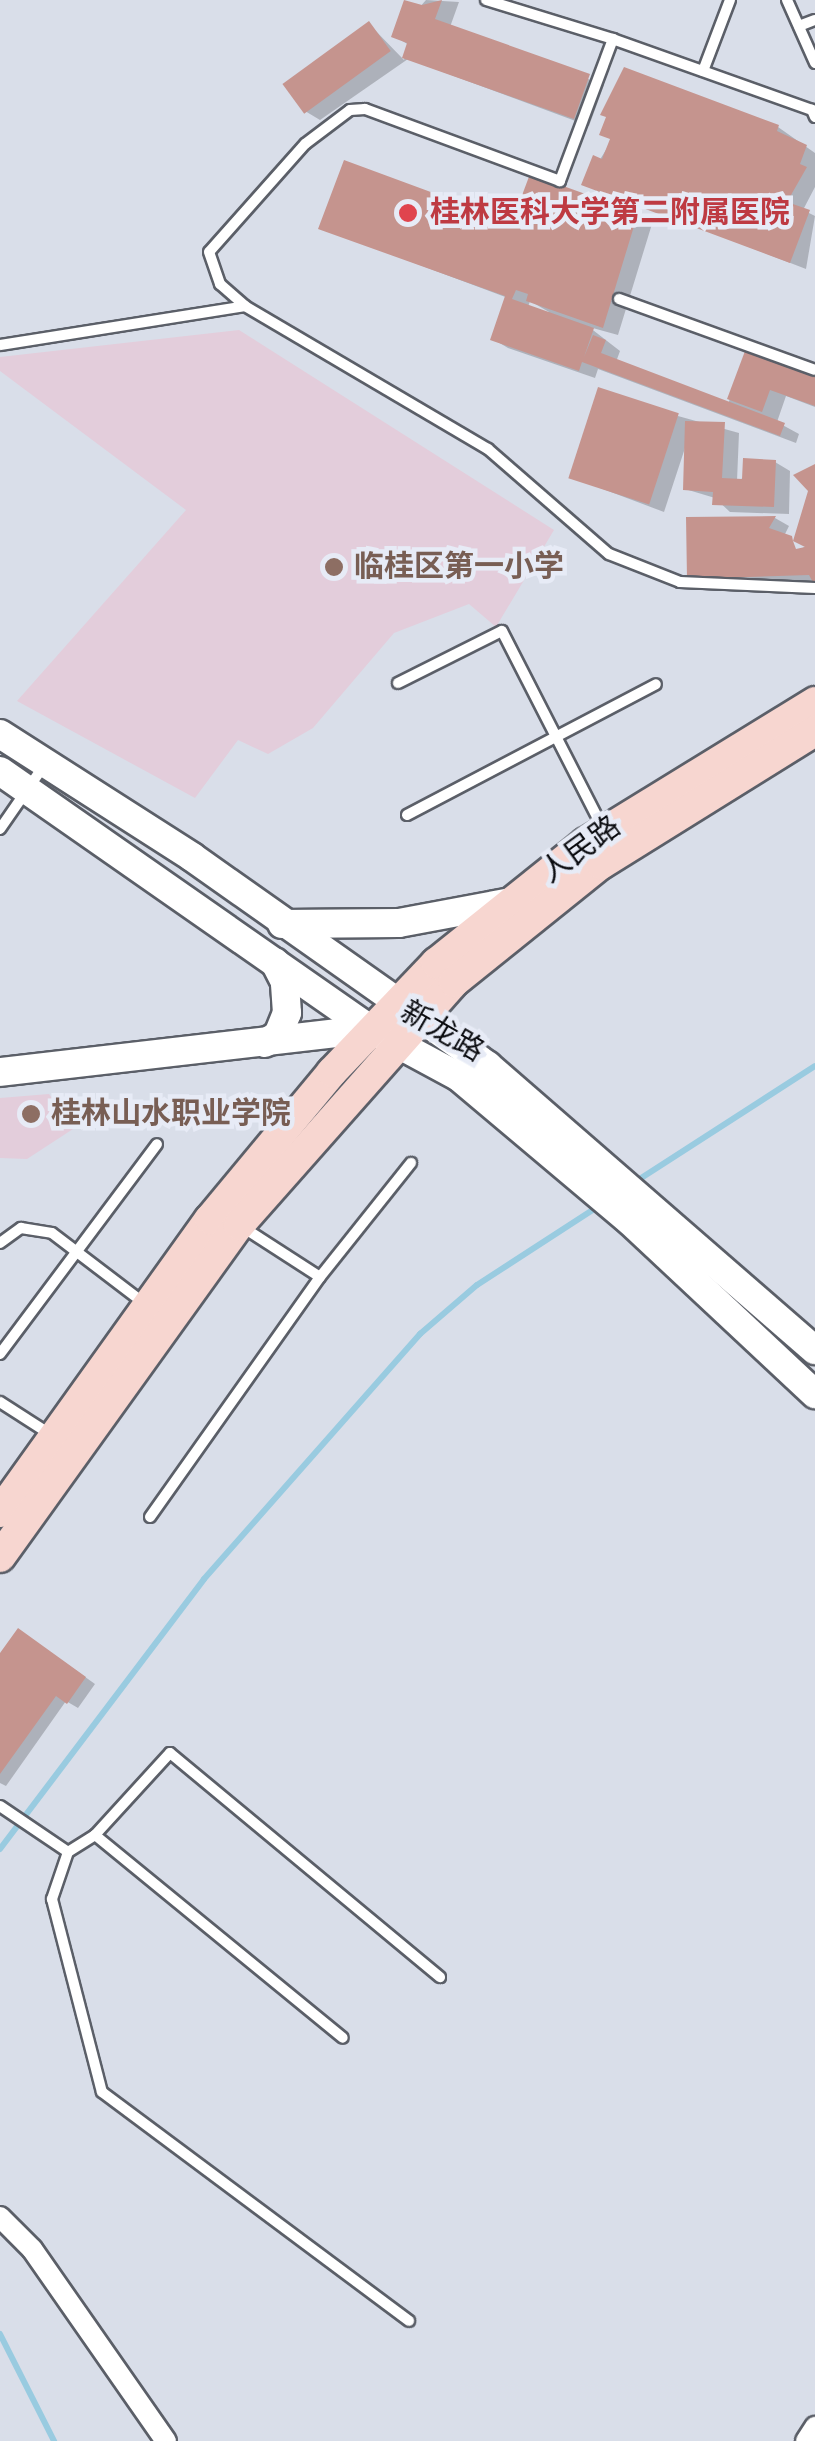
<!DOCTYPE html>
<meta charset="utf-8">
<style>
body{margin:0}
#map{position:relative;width:815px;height:2441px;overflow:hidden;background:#d9dee9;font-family:"Source Sans 3","Noto Sans SC",sans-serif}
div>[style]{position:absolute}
.education>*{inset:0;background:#e3cddb}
.shadow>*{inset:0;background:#0003}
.stream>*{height:6px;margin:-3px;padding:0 3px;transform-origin:3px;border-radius:3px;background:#99cbe0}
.building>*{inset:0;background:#c5948e;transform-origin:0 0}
.roads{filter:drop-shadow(2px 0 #5b5f68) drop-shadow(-2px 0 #5b5f68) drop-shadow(0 2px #5b5f68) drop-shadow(0 -2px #5b5f68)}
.lane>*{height:10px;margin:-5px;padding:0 5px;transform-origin:5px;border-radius:5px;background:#fff}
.street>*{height:20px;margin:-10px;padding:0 10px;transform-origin:10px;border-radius:10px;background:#fff}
.secondary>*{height:28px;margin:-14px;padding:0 14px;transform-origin:14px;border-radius:14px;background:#fff}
.primary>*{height:30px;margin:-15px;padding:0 15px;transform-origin:15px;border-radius:15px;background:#f7d6d0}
.dots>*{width:28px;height:28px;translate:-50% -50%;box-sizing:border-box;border:5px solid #e7ebf6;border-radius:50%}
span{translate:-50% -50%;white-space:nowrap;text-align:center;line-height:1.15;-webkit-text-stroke:9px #e7ebf6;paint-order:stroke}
.health-label{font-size:30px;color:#be3a42;font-weight:700}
.left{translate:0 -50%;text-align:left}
.education-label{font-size:30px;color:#785e54;font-weight:700}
.street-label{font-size:30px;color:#0b0c10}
</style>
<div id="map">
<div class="education">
<div style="clip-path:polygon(239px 330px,554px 530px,496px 627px,469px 604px,394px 633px,313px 728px,268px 754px,238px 740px,195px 798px,17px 701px,186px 510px,0 371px,0 357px)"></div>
<div style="clip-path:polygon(49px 1094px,73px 1129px,27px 1159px,0 1158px,0 1098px)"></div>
</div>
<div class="shadow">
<div style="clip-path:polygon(426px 0,459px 2px,450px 27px,604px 85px,589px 126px,408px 59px,320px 120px,305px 111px,369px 24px,404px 60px,409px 45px,394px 36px)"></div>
<div style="clip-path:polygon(625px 70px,778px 127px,815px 153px,815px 187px,803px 210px,815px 216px,806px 269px,585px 184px,612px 140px)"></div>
<div style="clip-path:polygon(evenodd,637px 215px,652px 224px,618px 335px,589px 327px,620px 351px,616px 362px,728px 404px,746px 354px,815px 380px,815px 407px,786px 396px,777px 422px,799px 434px,796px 443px,598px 369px,595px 378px,508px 348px,493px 339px,508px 298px,321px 228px,637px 215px,530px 301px,549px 312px,548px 314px,528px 307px,530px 301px)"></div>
<div style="clip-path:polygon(678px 416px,739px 433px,737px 481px,775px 462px,790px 471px,789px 514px,730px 512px,715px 498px,685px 489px,685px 448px,664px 512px,571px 477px)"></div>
<div style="clip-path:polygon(815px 467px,815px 582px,704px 587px,689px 519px,775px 518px,789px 526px,783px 538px,794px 553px,806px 546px)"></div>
<div style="clip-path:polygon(29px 1637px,95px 1684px,78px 1708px,66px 1701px,6px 1786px,0 1783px,0 1658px)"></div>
</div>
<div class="stream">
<div style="left:635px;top:1182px;width:214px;rotate:-32.8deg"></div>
<div style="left:0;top:1849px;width:338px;rotate:-52.9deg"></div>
<div style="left:204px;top:1579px;width:327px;rotate:-48.6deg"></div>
<div style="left:420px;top:1334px;width:75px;rotate:-40.7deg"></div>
<div style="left:477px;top:1285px;width:147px;rotate:-33deg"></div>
<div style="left:0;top:2334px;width:120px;rotate:63.2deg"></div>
</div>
<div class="building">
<div style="clip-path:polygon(404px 0,422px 5px,442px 0,435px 19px,590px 74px,574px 119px,402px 58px,407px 43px,391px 37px)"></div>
<div style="left:369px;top:21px;width:37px;height:107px;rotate:54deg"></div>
<div style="clip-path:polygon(624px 67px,779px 125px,777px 131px,807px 145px,800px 164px,807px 167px,787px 202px,810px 210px,790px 263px,581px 185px,593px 155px,602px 159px,610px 139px,599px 135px,606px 117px,600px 115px)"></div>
<div style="clip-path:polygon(344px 160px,512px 222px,530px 174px,638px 213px,603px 328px,526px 301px,528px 294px,516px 290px,512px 299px,594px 328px,584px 357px,593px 335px,606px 340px,601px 353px,785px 423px,780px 436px,582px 362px,579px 371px,490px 340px,505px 296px,318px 229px)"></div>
<div style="clip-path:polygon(745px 351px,815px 377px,815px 406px,770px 390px,762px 412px,727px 399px)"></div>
<div style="left:598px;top:387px;width:85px;height:96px;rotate:18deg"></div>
<div style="clip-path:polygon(685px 421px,725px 422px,722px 478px,742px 479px,743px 458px,776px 460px,774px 507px,712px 505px,713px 492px,683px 490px)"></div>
<div style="clip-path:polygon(815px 464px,815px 586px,809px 575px,687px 579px,686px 517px,776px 516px,769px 528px,792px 536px,793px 541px,796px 549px,805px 547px,793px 541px,808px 491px,793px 475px)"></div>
<div style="clip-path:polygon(18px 1628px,86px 1677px,67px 1704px,56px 1696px,0 1774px,0 1653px)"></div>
</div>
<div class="roads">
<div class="lane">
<div style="left:486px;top:0;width:133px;rotate:17.1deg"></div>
<div style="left:787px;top:0;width:69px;rotate:66deg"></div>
<div style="left:799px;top:26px;width:17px;rotate:-21deg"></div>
<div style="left:703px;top:71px;width:76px;rotate:-69.2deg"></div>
<div style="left:815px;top:117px;width:8px;rotate:-113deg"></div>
<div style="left:812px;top:110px;width:211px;rotate:-160.4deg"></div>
<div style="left:613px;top:39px;width:152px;rotate:110.5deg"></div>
<div style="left:560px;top:181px;width:208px;rotate:-159.7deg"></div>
<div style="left:365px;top:109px;width:15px;rotate:176deg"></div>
<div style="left:350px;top:110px;width:56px;rotate:142.9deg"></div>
<div style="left:305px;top:144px;width:144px;rotate:131.6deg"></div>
<div style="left:209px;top:252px;width:34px;rotate:71deg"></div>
<div style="left:220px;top:284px;width:33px;rotate:41deg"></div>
<div style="left:245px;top:306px;width:282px;rotate:30.5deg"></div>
<div style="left:488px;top:449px;width:160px;rotate:41deg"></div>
<div style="left:609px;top:554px;width:76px;rotate:21.5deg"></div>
<div style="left:680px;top:582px;width:135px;rotate:2.5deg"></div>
<div style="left:619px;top:299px;width:208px;rotate:19.9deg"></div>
<div style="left:0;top:345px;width:248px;rotate:-9deg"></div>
<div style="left:398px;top:683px;width:116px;rotate:-26.6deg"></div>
<div style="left:502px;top:631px;width:224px;rotate:62.9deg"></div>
<div style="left:407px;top:815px;width:281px;rotate:-27.7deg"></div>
<div style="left:0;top:829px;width:75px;rotate:-55.3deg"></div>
<div style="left:244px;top:1228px;width:90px;rotate:32.8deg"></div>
<div style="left:0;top:1243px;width:26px;rotate:-36deg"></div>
<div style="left:21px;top:1228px;width:31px;rotate:9deg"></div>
<div style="left:52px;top:1233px;width:116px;rotate:37.3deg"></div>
<div style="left:0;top:1354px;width:262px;rotate:-53.2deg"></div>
<div style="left:0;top:1402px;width:63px;rotate:32.7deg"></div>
<div style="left:150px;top:1517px;width:294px;rotate:-54.7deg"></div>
<div style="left:320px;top:1277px;width:146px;rotate:-51.4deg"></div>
<div style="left:0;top:1806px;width:82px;rotate:34.1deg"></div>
<div style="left:68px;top:1852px;width:32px;rotate:-32deg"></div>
<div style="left:95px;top:1835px;width:111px;rotate:-47.6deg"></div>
<div style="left:170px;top:1753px;width:351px;rotate:39.7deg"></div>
<div style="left:95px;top:1835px;width:320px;rotate:39.3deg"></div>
<div style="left:68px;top:1852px;width:50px;rotate:108.8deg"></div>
<div style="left:52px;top:1899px;width:199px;rotate:75.5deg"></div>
<div style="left:102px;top:2092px;width:383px;rotate:36.7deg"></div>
</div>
<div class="street">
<div style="left:0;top:2217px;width:45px;rotate:45deg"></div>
<div style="left:32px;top:2249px;width:234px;rotate:55.1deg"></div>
<div style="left:806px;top:2441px;width:17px;rotate:-57deg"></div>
</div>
<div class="secondary">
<div style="left:0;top:734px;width:228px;rotate:32.6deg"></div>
<div style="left:192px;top:857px;width:362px;rotate:35.2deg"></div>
<div style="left:488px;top:1066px;width:433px;rotate:41deg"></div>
<div style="left:0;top:771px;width:451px;rotate:34.9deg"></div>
<div style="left:370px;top:1029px;width:101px;rotate:28.3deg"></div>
<div style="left:459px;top:1077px;width:222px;rotate:40.1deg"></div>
<div style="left:629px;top:1220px;width:255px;rotate:43.1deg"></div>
<div style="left:282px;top:924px;width:117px;rotate:-0.5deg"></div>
<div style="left:399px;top:923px;width:114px;rotate:-10.6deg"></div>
<div style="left:265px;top:1043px;width:15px;rotate:-32deg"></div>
<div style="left:278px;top:1035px;width:24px;rotate:-68deg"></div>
<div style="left:287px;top:1013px;width:31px;rotate:-94deg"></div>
<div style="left:285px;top:982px;width:22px;rotate:-117deg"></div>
<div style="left:0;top:1072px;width:372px;rotate:-6.6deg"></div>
</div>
<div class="primary">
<div style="left:0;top:1512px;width:360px;rotate:-54.4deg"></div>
<div style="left:210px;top:1219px;width:191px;rotate:-50.3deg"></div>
<div style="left:332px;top:1072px;width:151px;rotate:-46.3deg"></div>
<div style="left:436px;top:963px;width:192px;rotate:-38.7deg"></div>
<div style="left:586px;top:843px;width:269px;rotate:-31.6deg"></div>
<div style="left:0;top:1557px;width:409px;rotate:-54.3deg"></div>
<div style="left:239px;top:1225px;width:324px;rotate:-48.5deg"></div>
<div style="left:454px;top:982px;width:189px;rotate:-38.8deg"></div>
<div style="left:601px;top:864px;width:252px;rotate:-31.9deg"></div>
</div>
</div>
<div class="dots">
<div style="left:408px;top:213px;background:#e0444e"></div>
<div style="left:334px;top:567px;background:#8d6e63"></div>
<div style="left:31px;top:1114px;background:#8d6e63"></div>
</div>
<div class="health-label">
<span class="left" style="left:430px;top:213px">桂林医科大学第二附属医院</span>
</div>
<div class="education-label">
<span class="left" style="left:354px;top:567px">临桂区第一小学</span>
<span class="left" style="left:51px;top:1114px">桂林山水职业学院</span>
</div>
<div class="street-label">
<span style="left:581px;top:850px;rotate:-36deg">人民路</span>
<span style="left:442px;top:1032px;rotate:30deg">新龙路</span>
</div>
</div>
